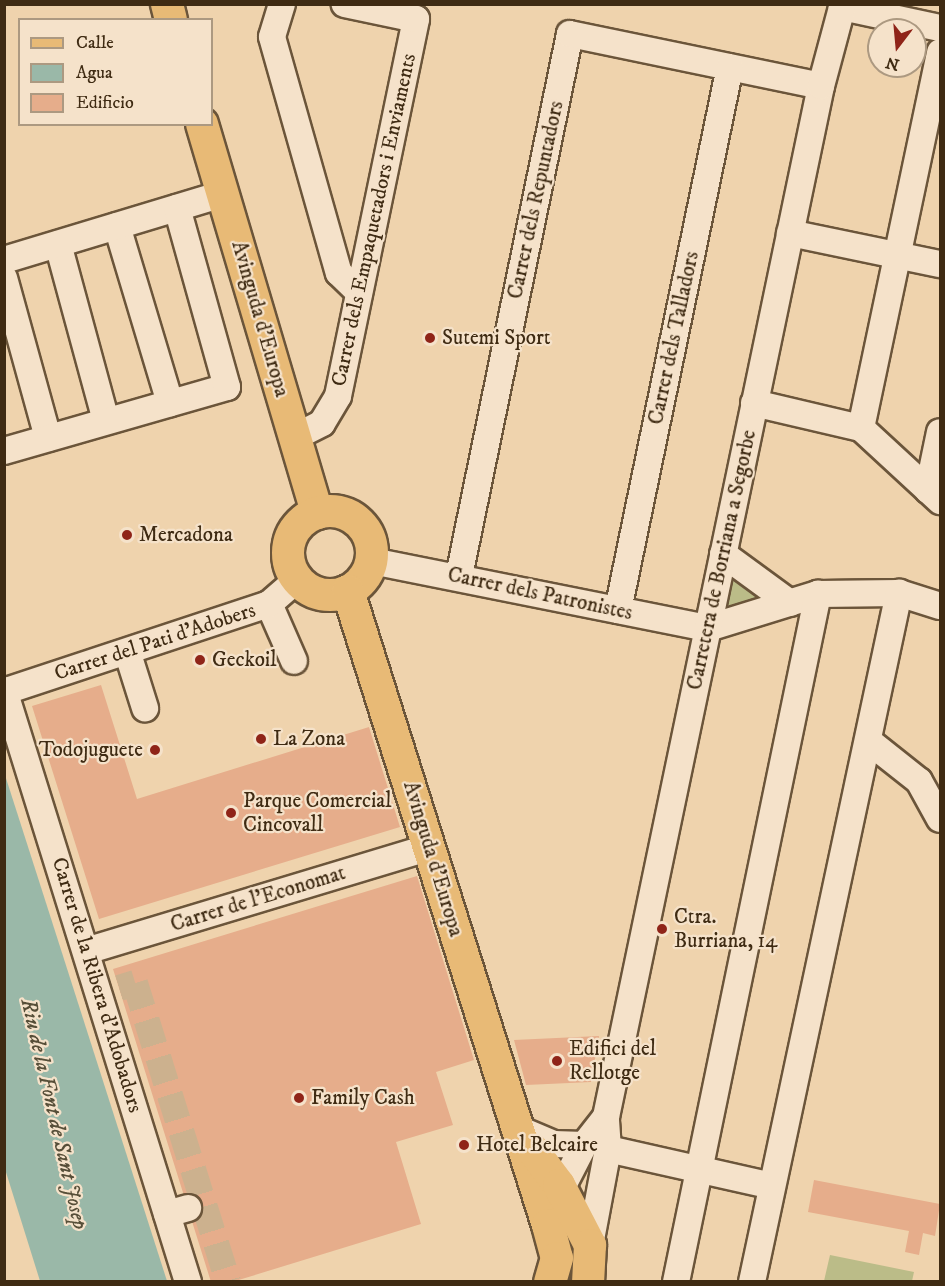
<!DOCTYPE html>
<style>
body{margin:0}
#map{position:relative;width:945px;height:1286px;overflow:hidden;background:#efd3ad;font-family:"IM FELL DW Pica",serif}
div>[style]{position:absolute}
.green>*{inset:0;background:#bbbc88}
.water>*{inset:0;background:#9ab8a8}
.building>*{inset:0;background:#e6ad8b}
.minor-tunnel>*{height:26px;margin-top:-13px;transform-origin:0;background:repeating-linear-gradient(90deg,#ccb18e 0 26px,transparent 0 39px)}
.roads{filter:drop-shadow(2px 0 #6b553a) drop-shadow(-2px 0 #6b553a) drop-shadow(0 2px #6b553a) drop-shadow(0 -2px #6b553a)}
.minor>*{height:26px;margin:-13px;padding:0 13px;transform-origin:13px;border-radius:13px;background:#f5e2ca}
.major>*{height:32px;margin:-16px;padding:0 16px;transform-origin:16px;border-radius:16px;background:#e8ba76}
.major>.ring{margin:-16px;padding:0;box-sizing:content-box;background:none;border:32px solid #e8ba76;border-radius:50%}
.dots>*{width:16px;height:16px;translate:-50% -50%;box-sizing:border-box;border:3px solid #f5e2ca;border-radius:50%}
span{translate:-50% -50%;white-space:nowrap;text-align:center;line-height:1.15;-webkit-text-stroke:4.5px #f5e2ca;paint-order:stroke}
.street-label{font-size:21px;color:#3f2b13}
.poi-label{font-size:21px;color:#3f2b13}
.left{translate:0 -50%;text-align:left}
.right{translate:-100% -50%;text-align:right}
.water-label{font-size:22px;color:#564e38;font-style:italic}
.frame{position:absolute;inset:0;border:6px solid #3f2b13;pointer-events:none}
.legend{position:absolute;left:18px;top:18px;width:195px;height:108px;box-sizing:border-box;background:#f5e2ca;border:2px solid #ac9981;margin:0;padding:8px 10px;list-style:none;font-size:18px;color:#3f2b13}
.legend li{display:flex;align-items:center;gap:12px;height:30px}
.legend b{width:30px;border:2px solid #ac9981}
.north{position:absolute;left:867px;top:18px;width:60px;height:60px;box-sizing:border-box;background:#f5e2ca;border:2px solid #ac9981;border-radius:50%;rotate:196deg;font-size:16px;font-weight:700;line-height:24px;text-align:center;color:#3f2b13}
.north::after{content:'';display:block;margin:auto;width:21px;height:27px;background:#8f2418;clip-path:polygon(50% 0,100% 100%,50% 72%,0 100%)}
</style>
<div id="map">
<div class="green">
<div style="clip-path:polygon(723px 554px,790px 603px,708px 628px)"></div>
<div style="clip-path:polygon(830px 1255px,914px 1272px,912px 1281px,824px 1281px)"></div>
</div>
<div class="water">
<div style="clip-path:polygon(4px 772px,47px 906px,167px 1281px,40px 1281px,5px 1169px)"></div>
</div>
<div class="building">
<div style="clip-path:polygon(101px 685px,137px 799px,369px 727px,400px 827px,99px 919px,32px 706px)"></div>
<div style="clip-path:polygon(417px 876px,474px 1060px,436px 1072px,453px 1125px,396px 1142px,421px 1224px,232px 1282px,211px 1282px,113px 969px)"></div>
<div style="clip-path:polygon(599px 1036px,591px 1082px,526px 1085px,514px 1040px)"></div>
<div style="clip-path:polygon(814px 1180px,940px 1204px,935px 1236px,923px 1233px,919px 1255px,905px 1252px,909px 1231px,808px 1212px)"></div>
</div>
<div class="minor-tunnel">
<div style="left:119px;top:988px;width:17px;rotate:-17deg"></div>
<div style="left:135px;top:983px;width:313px;rotate:72.7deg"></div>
</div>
<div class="roads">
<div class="minor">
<div style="left:282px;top:4px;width:34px;rotate:107deg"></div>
<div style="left:272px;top:37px;width:245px;rotate:74.2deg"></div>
<div style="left:339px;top:273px;width:28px;rotate:44deg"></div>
<div style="left:842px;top:7px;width:100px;rotate:12.1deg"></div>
<div style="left:117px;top:226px;width:185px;rotate:73.3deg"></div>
<div style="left:790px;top:233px;width:153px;rotate:11.7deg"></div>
<div style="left:58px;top:244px;width:183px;rotate:74.8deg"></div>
<div style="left:4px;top:260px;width:229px;rotate:-16.8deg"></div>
<div style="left:4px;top:278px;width:166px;rotate:74.6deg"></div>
<div style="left:754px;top:403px;width:110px;rotate:13.2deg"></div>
<div style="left:861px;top:428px;width:108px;rotate:42.7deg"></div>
<div style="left:861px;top:428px;width:384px;rotate:-78.1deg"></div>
<div style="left:295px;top:437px;width:30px;rotate:-27deg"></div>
<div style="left:322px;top:423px;width:31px;rotate:-59deg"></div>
<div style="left:338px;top:396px;width:385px;rotate:-78.3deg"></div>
<div style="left:416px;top:19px;width:73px;rotate:-168.1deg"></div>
<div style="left:4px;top:451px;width:232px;rotate:-16deg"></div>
<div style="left:227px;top:387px;width:186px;rotate:-105.6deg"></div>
<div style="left:928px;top:490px;width:59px;rotate:-78.3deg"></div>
<div style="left:723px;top:554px;width:83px;rotate:36.2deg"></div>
<div style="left:372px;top:561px;width:343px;rotate:11.3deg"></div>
<div style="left:459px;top:576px;width:553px;rotate:-78.43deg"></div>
<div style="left:570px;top:34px;width:256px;rotate:11.7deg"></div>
<div style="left:269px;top:604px;width:62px;rotate:66.3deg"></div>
<div style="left:618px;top:610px;width:554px;rotate:-78.35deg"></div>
<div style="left:708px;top:628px;width:115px;rotate:-17.2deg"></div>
<div style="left:818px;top:594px;width:81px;rotate:-0.7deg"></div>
<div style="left:899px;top:593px;width:43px;rotate:17.6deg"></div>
<div style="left:128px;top:654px;width:57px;rotate:72.5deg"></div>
<div style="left:4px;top:690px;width:620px;rotate:72.73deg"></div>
<div style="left:6px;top:691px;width:277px;rotate:-18.3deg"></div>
<div style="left:269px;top:604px;width:37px;rotate:-41deg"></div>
<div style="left:871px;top:743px;width:61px;rotate:38.4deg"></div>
<div style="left:919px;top:781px;width:43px;rotate:61.1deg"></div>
<div style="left:86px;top:951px;width:359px;rotate:-16.8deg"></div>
<div style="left:516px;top:1128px;width:41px;rotate:22.8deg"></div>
<div style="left:554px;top:1144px;width:30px;rotate:2deg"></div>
<div style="left:584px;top:1145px;width:36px;rotate:-52deg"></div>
<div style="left:608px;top:1149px;width:168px;rotate:12.7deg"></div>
<div style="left:554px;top:1203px;width:65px;rotate:-62.7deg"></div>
<div style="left:167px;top:1214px;width:22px;rotate:-16deg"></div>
<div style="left:590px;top:1245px;width:98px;rotate:-79.4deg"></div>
<div style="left:608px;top:1149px;width:32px;rotate:-94deg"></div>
<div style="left:606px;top:1117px;width:1053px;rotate:-78.22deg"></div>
<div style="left:821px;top:86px;width:85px;rotate:-75deg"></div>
<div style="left:676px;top:1282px;width:703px;rotate:-78.34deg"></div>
<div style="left:752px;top:1282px;width:705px;rotate:-77.96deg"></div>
</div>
<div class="major">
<div style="left:167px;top:4px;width:16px;rotate:76deg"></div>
<div style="left:202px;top:124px;width:406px;rotate:73.5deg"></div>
<div class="ring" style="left:288px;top:511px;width:52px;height:52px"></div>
<div style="left:348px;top:591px;width:665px;rotate:72.49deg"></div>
<div style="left:548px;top:1225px;width:34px;rotate:75deg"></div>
<div style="left:557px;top:1258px;width:25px;rotate:106deg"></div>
<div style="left:532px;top:1149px;width:45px;rotate:53.1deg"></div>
<div style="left:559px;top:1185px;width:68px;rotate:62.7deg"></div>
<div style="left:590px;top:1245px;width:37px;rotate:93deg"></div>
</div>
</div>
<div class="dots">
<div style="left:430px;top:338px;background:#8f2418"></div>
<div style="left:127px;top:535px;background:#8f2418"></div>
<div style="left:200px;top:660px;background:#8f2418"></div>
<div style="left:261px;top:739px;background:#8f2418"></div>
<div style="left:155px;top:750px;background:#8f2418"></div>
<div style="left:231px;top:813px;background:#8f2418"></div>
<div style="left:662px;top:929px;background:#8f2418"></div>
<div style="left:557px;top:1061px;background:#8f2418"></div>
<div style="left:299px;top:1098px;background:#8f2418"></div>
<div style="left:464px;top:1145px;background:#8f2418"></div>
</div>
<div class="street-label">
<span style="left:536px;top:200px;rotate:-78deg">Carrer dels Repuntadors</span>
<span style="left:374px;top:220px;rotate:-78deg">Carrer dels Empaquetadors i Enviaments</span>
<span style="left:260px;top:319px;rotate:74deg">Avinguda d'Europa</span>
<span style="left:674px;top:338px;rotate:-78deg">Carrer dels Talladors</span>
<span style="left:722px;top:560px;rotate:-78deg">Carretera de Borriana a Segorbe</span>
<span style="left:540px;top:594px;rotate:12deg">Carrer dels Patronistes</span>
<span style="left:155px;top:642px;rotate:-18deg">Carrer del Pati d'Adobers</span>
<span style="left:433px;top:859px;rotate:73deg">Avinguda d'Europa</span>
<span style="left:258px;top:899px;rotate:-17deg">Carrer de l'Economat</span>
<span style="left:97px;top:985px;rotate:73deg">Carrer de la Ribera d'Adobadors</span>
</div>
<div class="poi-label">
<span class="left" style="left:442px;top:338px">Sutemi Sport</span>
<span class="left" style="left:139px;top:535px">Mercadona</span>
<span class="left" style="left:212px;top:660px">Geckoil</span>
<span class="left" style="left:273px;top:739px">La Zona</span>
<span class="right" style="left:143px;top:750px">Todojuguete</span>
<span class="left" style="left:243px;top:813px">Parque Comercial<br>Cincovall</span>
<span class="left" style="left:674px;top:929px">Ctra.<br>Burriana, 14</span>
<span class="left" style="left:569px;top:1061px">Edifici del<br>Rellotge</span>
<span class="left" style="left:311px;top:1098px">Family Cash</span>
<span class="left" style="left:476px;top:1145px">Hotel Belcaire</span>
</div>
<div class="water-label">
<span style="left:54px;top:1114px;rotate:77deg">Riu de la Font de Sant Josep</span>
</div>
<div class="frame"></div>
<ul class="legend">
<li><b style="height:8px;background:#e8ba76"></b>Calle</li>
<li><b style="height:16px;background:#9ab8a8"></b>Agua</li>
<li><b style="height:16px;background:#e6ad8b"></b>Edificio</li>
</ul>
<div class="north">N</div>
</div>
